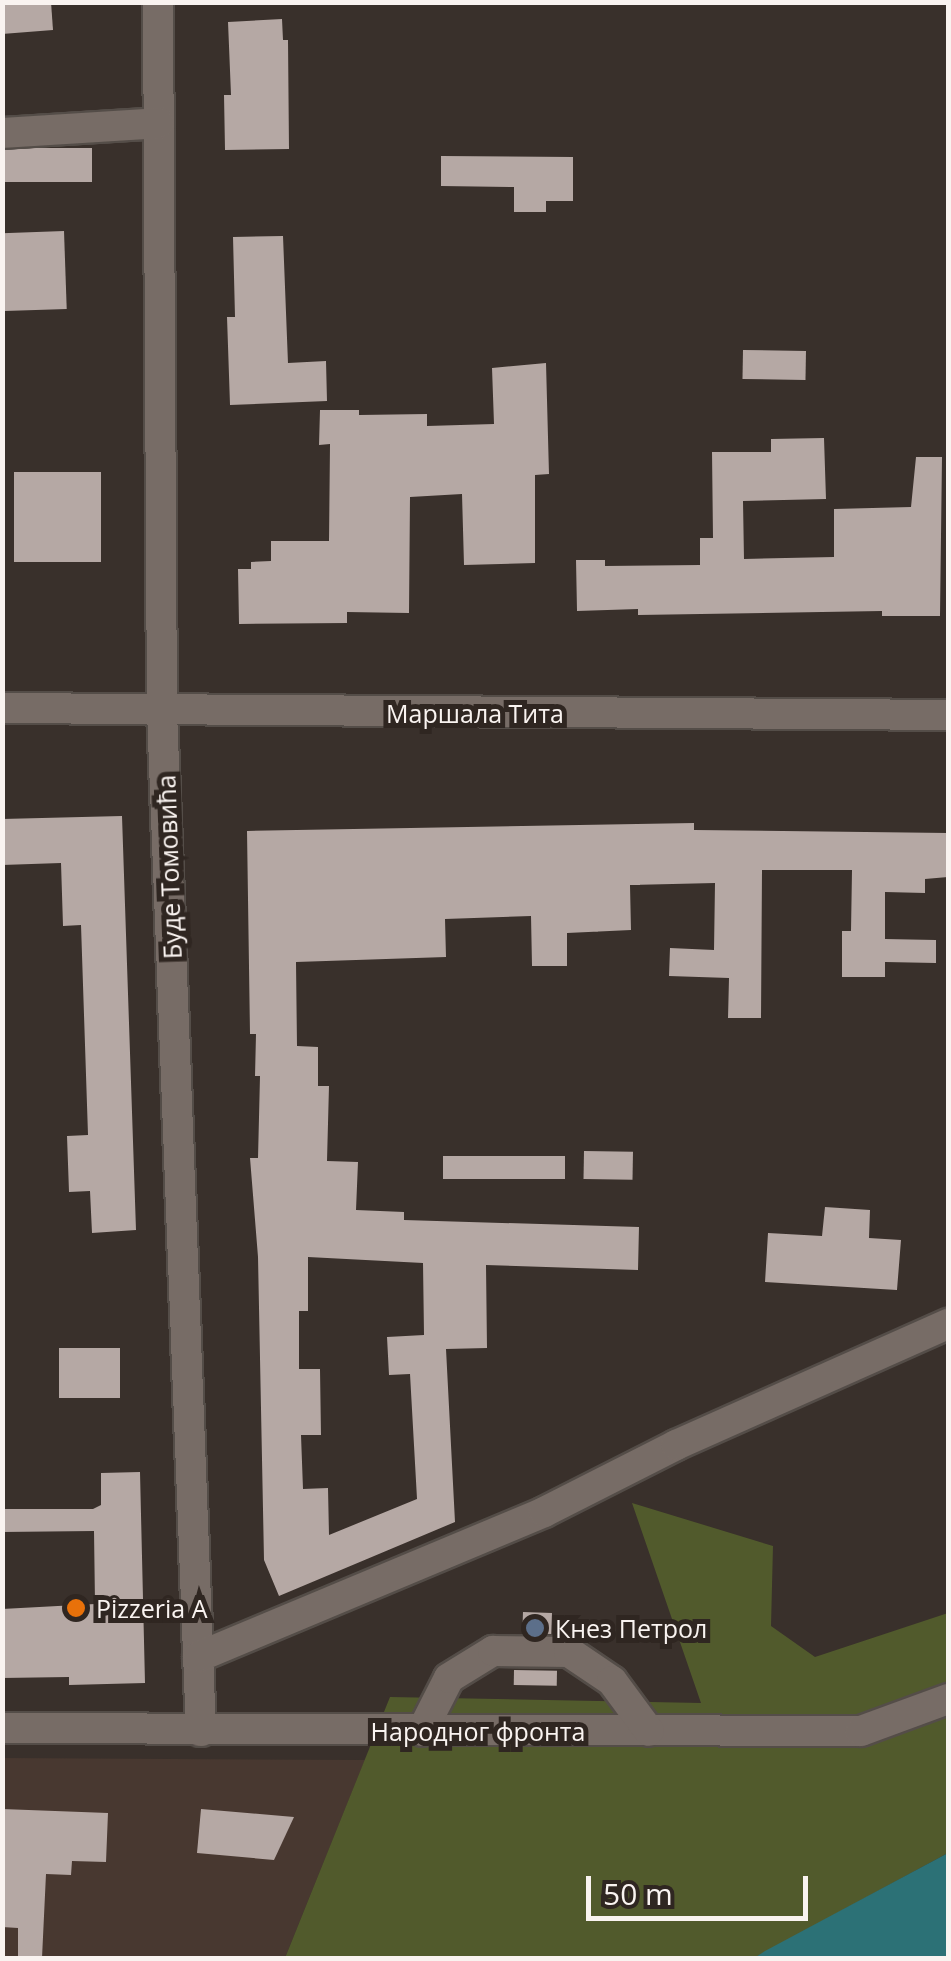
<!DOCTYPE html>
<meta charset="utf-8">
<style>
body{margin:0}
#map{position:relative;width:951px;height:1961px;overflow:hidden;background:#39302b;font-family:"Open Sans",sans-serif}
div>[style]{position:absolute}
.built>*{inset:0;background:#483830}
.green>*{inset:0;background:#515a2c}
.water>*{inset:0;background:#2c7176}
.building>*{inset:0;background:#b5a8a4;transform-origin:0 0}
.roads{filter:drop-shadow(2px 0 #544d48) drop-shadow(-2px 0 #544d48) drop-shadow(0 2px #544d48) drop-shadow(0 -2px #544d48)}
.minor>*{height:30px;margin:-15px;padding:0 15px;transform-origin:15px;border-radius:15px;background:#776c66}
.dots>*{width:28px;height:28px;translate:-50% -50%;box-sizing:border-box;border:5px solid #2f2621;border-radius:50%}
span{translate:-50% -50%;white-space:nowrap;text-align:center;line-height:1.15;-webkit-text-stroke:10px #2f2621;paint-order:stroke}
.street-label{font-size:25px;color:#f9f3f0}
.poi-label{font-size:25px;color:#f9f3f0}
.left{translate:0 -50%;text-align:left}
.frame{position:absolute;inset:0;border:5px solid #f9f3f0;pointer-events:none}
.scale{position:absolute;left:586px;top:1876px;width:222px;height:45px;box-sizing:border-box;border:5px solid #f9f3f0;border-top:0;padding-left:12px;font-size:30px;line-height:35px;white-space:nowrap;color:#f9f3f0;-webkit-text-stroke:8px #2f2621;paint-order:stroke}
</style>
<div id="map">
<div class="built">
<div style="clip-path:polygon(3px 1758px,365px 1760px,285px 1958px,3px 1958px)"></div>
</div>
<div class="green">
<div style="clip-path:polygon(632px 1503px,773px 1546px,771px 1626px,815px 1657px,948px 1613px,948px 1853px,754px 1958px,285px 1958px,390px 1697px,701px 1703px)"></div>
</div>
<div class="water">
<div style="clip-path:polygon(948px 1853px,948px 1958px,754px 1958px,765px 1951px)"></div>
</div>
<div class="building">
<div style="clip-path:polygon(2px 2px,51px 2px,53px 30px,2px 34px)"></div>
<div style="clip-path:polygon(282px 19px,283px 40px,288px 40px,289px 149px,225px 150px,224px 95px,231px 95px,228px 22px)"></div>
<div style="left:92px;top:148px;width:34px;height:90px;rotate:90deg"></div>
<div style="clip-path:polygon(441px 156px,573px 157px,573px 201px,546px 201px,546px 212px,514px 212px,514px 187px,441px 186px)"></div>
<div style="left:64px;top:231px;width:78px;height:62px;rotate:88deg"></div>
<div style="clip-path:polygon(283px 236px,288px 363px,326px 361px,327px 401px,230px 405px,227px 317px,235px 317px,233px 237px)"></div>
<div style="left:743px;top:350px;width:63px;height:29px;rotate:1deg"></div>
<div style="clip-path:polygon(546px 363px,549px 474px,535px 475px,535px 563px,464px 565px,462px 494px,410px 497px,409px 613px,347px 612px,347px 623px,239px 624px,238px 569px,251px 569px,251px 562px,271px 561px,271px 541px,329px 541px,330px 444px,319px 445px,320px 410px,359px 410px,359px 415px,427px 414px,427px 426px,494px 424px,492px 368px)"></div>
<div style="clip-path:polygon(824px 438px,826px 499px,743px 501px,744px 559px,834px 557px,834px 509px,911px 507px,916px 457px,942px 457px,940px 616px,882px 616px,882px 611px,638px 615px,638px 609px,577px 611px,576px 560px,605px 560px,605px 566px,700px 565px,700px 538px,713px 538px,712px 452px,771px 452px,771px 439px)"></div>
<div style="left:101px;top:472px;width:90px;height:87px;rotate:90deg"></div>
<div style="clip-path:polygon(122px 816px,136px 1230px,92px 1233px,90px 1191px,69px 1192px,67px 1136px,88px 1135px,81px 925px,63px 926px,61px 863px,2px 865px,2px 819px)"></div>
<div style="clip-path:polygon(evenodd,694px 823px,694px 830px,948px 833px,948px 877px,925px 879px,925px 893px,885px 892px,885px 939px,936px 940px,936px 963px,885px 962px,885px 977px,842px 977px,842px 931px,851px 931px,852px 870px,762px 870px,761px 1018px,728px 1018px,729px 978px,669px 976px,670px 948px,714px 950px,715px 883px,630px 885px,631px 930px,567px 933px,567px 966px,532px 966px,531px 916px,445px 919px,446px 957px,296px 962px,297px 1046px,318px 1047px,318px 1086px,329px 1086px,327px 1161px,358px 1162px,356px 1210px,404px 1212px,404px 1220px,639px 1227px,638px 1270px,486px 1265px,487px 1348px,446px 1349px,455px 1522px,279px 1596px,264px 1560px,258px 1257px,250px 1158px,258px 1158px,260px 1076px,255px 1076px,256px 1034px,250px 1034px,247px 831px,694px 823px,308px 1257px,423px 1263px,424px 1335px,387px 1337px,389px 1375px,410px 1374px,417px 1499px,329px 1535px,328px 1488px,303px 1489px,301px 1435px,321px 1435px,320px 1369px,299px 1369px,299px 1311px,308px 1311px,308px 1257px)"></div>
<div style="left:584px;top:1151px;width:49px;height:28px;rotate:1deg"></div>
<div style="left:443px;top:1156px;width:122px;height:23px"></div>
<div style="clip-path:polygon(825px 1207px,870px 1210px,869px 1238px,901px 1240px,897px 1290px,765px 1282px,768px 1233px,822px 1236px)"></div>
<div style="left:59px;top:1348px;width:61px;height:50px"></div>
<div style="clip-path:polygon(140px 1472px,145px 1683px,69px 1685px,69px 1677px,2px 1678px,2px 1609px,95px 1604px,94px 1531px,2px 1532px,2px 1509px,93px 1509px,101px 1505px,101px 1473px)"></div>
<div style="left:523px;top:1612px;width:29px;height:21px;rotate:2deg"></div>
<div style="left:514px;top:1670px;width:43px;height:15px;rotate:1deg"></div>
<div style="clip-path:polygon(2px 1809px,108px 1813px,106px 1862px,72px 1861px,71px 1875px,46px 1874px,42px 1958px,18px 1958px,18px 1928px,2px 1927px)"></div>
<div style="clip-path:polygon(201px 1809px,294px 1817px,274px 1860px,197px 1853px)"></div>
</div>
<div class="roads">
<div class="minor">
<div style="left:158px;top:2px;width:710px;rotate:89.68deg"></div>
<div style="left:162px;top:712px;width:1020px;rotate:87.81deg"></div>
<div style="left:2px;top:133px;width:157px;rotate:-3.6deg"></div>
<div style="left:2px;top:708px;width:946px;rotate:0.42deg"></div>
<div style="left:198px;top:1657px;width:375px;rotate:-22.7deg"></div>
<div style="left:544px;top:1512px;width:148px;rotate:-26.9deg"></div>
<div style="left:676px;top:1445px;width:298px;rotate:-24deg"></div>
<div style="left:2px;top:1728px;width:859px;rotate:0.2deg"></div>
<div style="left:861px;top:1731px;width:93px;rotate:-20.2deg"></div>
<div style="left:422px;top:1731px;width:59px;rotate:-63deg"></div>
<div style="left:449px;top:1678px;width:52px;rotate:-31.5deg"></div>
<div style="left:493px;top:1651px;width:76px;rotate:0.8deg"></div>
<div style="left:569px;top:1652px;width:52px;rotate:34deg"></div>
<div style="left:612px;top:1681px;width:62px;rotate:53.5deg"></div>
</div>
</div>
<div class="dots">
<div style="left:76px;top:1608px;background:#e8710a"></div>
<div style="left:535px;top:1628px;background:#5c6f8a"></div>
</div>
<div class="street-label">
<span style="left:475px;top:713px">Маршала Тита</span>
<span style="left:169px;top:867px;rotate:-92deg">Буде Томовића</span>
<span style="left:478px;top:1731px">Народног фронта</span>
</div>
<div class="poi-label">
<span class="left" style="left:96px;top:1608px">Pizzeria A</span>
<span class="left" style="left:555px;top:1628px">Кнез Петрол</span>
</div>
<div class="frame"></div>
<div class="scale">50 m</div>
</div>
